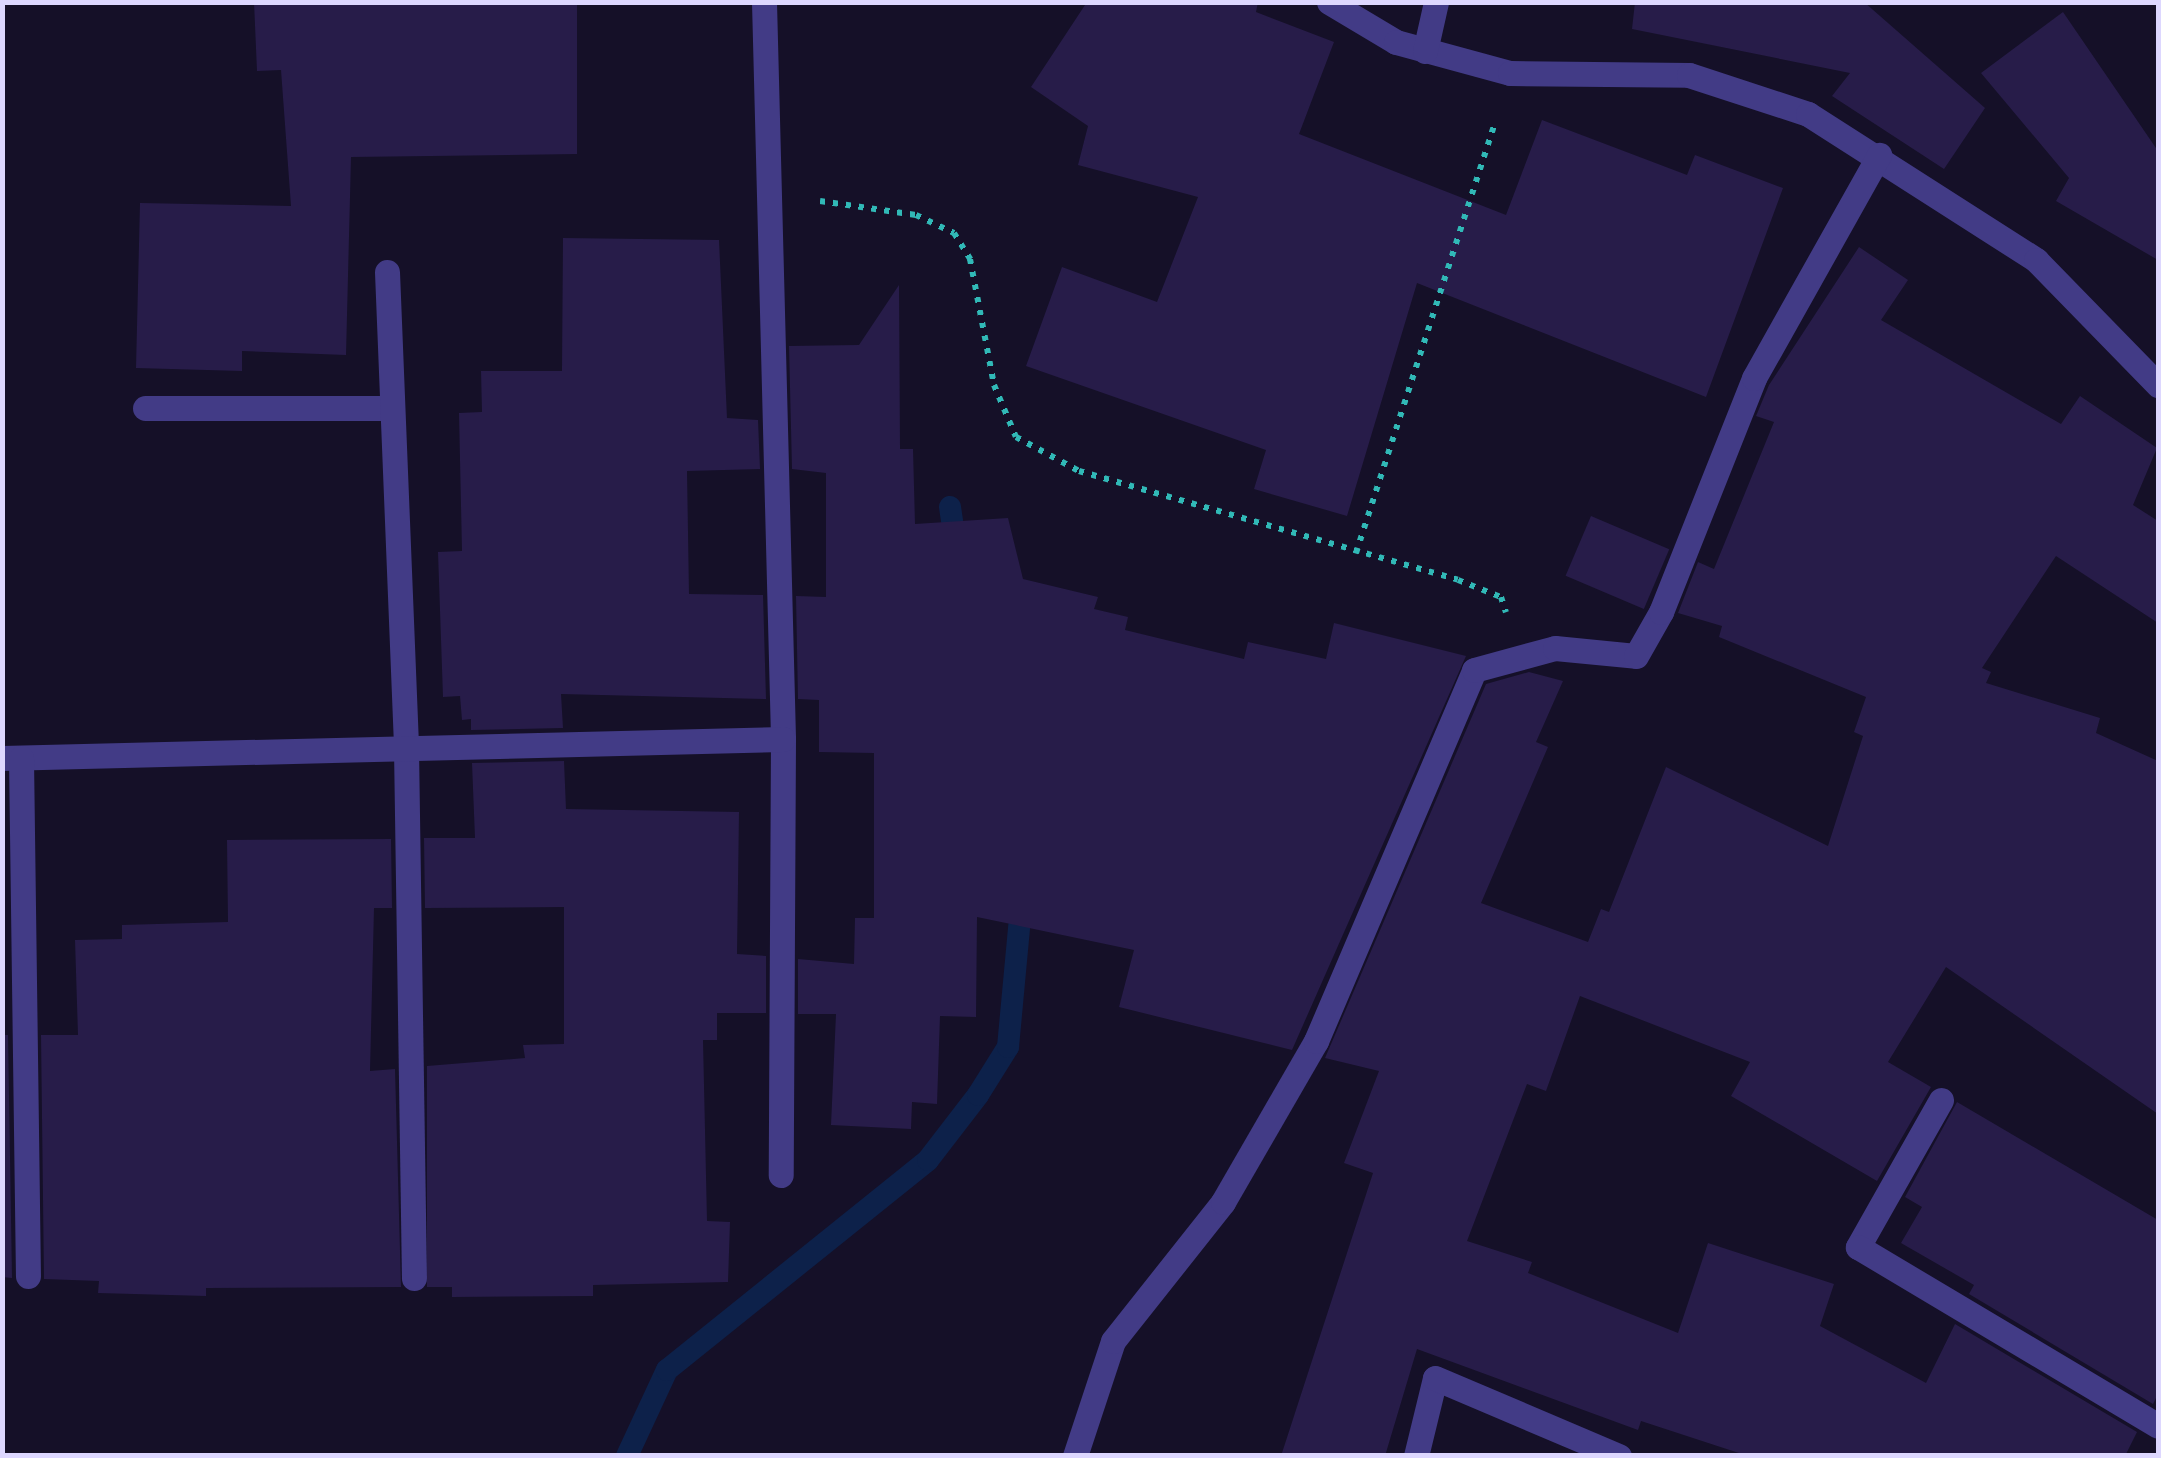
<!DOCTYPE html>
<style>
body{margin:0}
#map{position:relative;width:2161px;height:1458px;overflow:hidden;background:#151028;font-family:"Fira Sans Condensed",sans-serif}
div>[style]{position:absolute}
.stream>*{height:22px;margin:-11px;padding:0 11px;transform-origin:11px;border-radius:11px;background:#0d214a}
.building>*{inset:0;background:#271c49;transform-origin:0 0}
.path>*{height:6px;margin-top:-3px;transform-origin:0;background:repeating-linear-gradient(90deg,#31b9b7 0 5px,transparent 0 13px)}
.service>*{height:25px;margin:-12.5px;padding:0 12.5px;transform-origin:12.5px;border-radius:12.5px;background:#423b86}
.minor>*{height:25px;margin:-12.5px;padding:0 12.5px;transform-origin:12.5px;border-radius:12.5px;background:#423b86}
span{translate:-50% -50%;white-space:nowrap;text-align:center;line-height:1.15;-webkit-text-stroke:10px #151028;paint-order:stroke}
.frame{position:absolute;inset:0;border:5px solid #ddd7ff;pointer-events:none}
</style>
<div id="map">
<div class="stream">
<div style="left:950px;top:507px;width:41px;rotate:81.7deg"></div>
<div style="left:627px;top:1456px;width:95px;rotate:-65.1deg"></div>
<div style="left:667px;top:1370px;width:335px;rotate:-38.8deg"></div>
<div style="left:928px;top:1160px;width:82px;rotate:-52.4deg"></div>
<div style="left:978px;top:1095px;width:57px;rotate:-58deg"></div>
<div style="left:1008px;top:1047px;width:152px;rotate:-84.7deg"></div>
</div>
<div class="building">
<div style="clip-path:polygon(254px 2px,577px 2px,577px 154px,351px 157px,346px 355px,242px 351px,242px 371px,136px 368px,140px 203px,291px 206px,281px 70px,257px 71px)"></div>
<div style="clip-path:polygon(1087px 2px,1258px 2px,1256px 12px,1334px 42px,1299px 134px,1506px 215px,1542px 120px,1687px 175px,1695px 155px,1783px 188px,1706px 397px,1417px 283px,1347px 516px,1254px 489px,1266px 450px,1026px 366px,1062px 267px,1157px 302px,1198px 197px,1078px 165px,1088px 126px,1031px 87px)"></div>
<div style="clip-path:polygon(1635px 2px,1864px 2px,1985px 108px,1944px 169px,1832px 96px,1850px 73px,1632px 29px)"></div>
<div style="clip-path:polygon(2063px 12px,2158px 151px,2158px 260px,2056px 201px,2069px 178px,1981px 73px)"></div>
<div style="clip-path:polygon(563px 238px,719px 240px,727px 418px,758px 420px,760px 469px,687px 471px,689px 594px,763px 595px,766px 699px,561px 694px,563px 728px,471px 730px,471px 719px,462px 720px,460px 696px,443px 697px,438px 552px,462px 551px,459px 413px,482px 412px,481px 371px,562px 371px)"></div>
<div style="clip-path:polygon(1859px 247px,1908px 280px,1881px 320px,2061px 424px,2080px 396px,2157px 448px,2133px 505px,2158px 521px,2158px 623px,2056px 556px,1982px 668px,1991px 672px,1986px 683px,2100px 718px,2096px 733px,2158px 761px,2158px 1114px,1946px 967px,1888px 1062px,1931px 1087px,1877px 1181px,1731px 1096px,1750px 1062px,1580px 996px,1546px 1091px,1527px 1084px,1467px 1241px,1532px 1262px,1528px 1273px,1678px 1333px,1708px 1243px,1834px 1284px,1820px 1326px,1926px 1383px,1955px 1324px,2137px 1432px,2125px 1456px,1748px 1456px,1641px 1421px,1638px 1430px,1417px 1349px,1385px 1456px,1281px 1456px,1373px 1173px,1344px 1163px,1379px 1071px,1325px 1058px,1486px 684px,1529px 672px,1563px 681px,1536px 742px,1548px 747px,1481px 903px,1588px 942px,1601px 909px,1609px 912px,1666px 767px,1828px 846px,1863px 736px,1854px 732px,1866px 697px,1719px 637px,1722px 626px,1678px 613px,1698px 562px,1714px 569px,1774px 422px,1756px 416px,1769px 385px)"></div>
<div style="clip-path:polygon(899px 285px,900px 449px,913px 449px,915px 524px,1008px 518px,1023px 579px,1098px 597px,1094px 609px,1128px 617px,1125px 630px,1244px 659px,1248px 642px,1326px 659px,1334px 623px,1466px 656px,1292px 1050px,1119px 1007px,1134px 950px,977px 917px,976px 1017px,940px 1016px,937px 1104px,912px 1102px,911px 1129px,831px 1125px,836px 1014px,798px 1014px,798px 959px,854px 964px,855px 918px,874px 918px,874px 753px,819px 752px,819px 700px,798px 699px,796px 596px,826px 597px,826px 473px,792px 469px,789px 346px,859px 345px)"></div>
<div style="left:1591px;top:516px;width:85px;height:65px;rotate:23deg"></div>
<div style="clip-path:polygon(564px 761px,566px 809px,739px 812px,737px 954px,766px 956px,766px 1013px,717px 1013px,717px 1040px,703px 1040px,707px 1221px,730px 1222px,728px 1282px,593px 1285px,593px 1296px,452px 1297px,452px 1287px,427px 1287px,427px 1066px,525px 1058px,523px 1045px,564px 1044px,564px 907px,425px 908px,424px 838px,475px 838px,472px 763px)"></div>
<div style="clip-path:polygon(391px 839px,392px 908px,374px 908px,370px 1071px,395px 1069px,401px 1287px,206px 1288px,206px 1296px,98px 1293px,99px 1281px,44px 1279px,41px 1035px,78px 1035px,75px 940px,122px 939px,122px 925px,228px 922px,227px 840px)"></div>
<div style="clip-path:polygon(2px 1035px,8px 1035px,12px 1278px,2px 1277px)"></div>
<div style="clip-path:polygon(1957px 1102px,2158px 1220px,2158px 1394px,2153px 1404px,1969px 1294px,1974px 1285px,1901px 1243px,1922px 1207px,1905px 1197px)"></div>
</div>
<div class="path">
<div style="left:820px;top:201px;width:97px;rotate:8.3deg"></div>
<div style="left:916px;top:215px;width:42px;rotate:25.3deg"></div>
<div style="left:954px;top:233px;width:31px;rotate:58deg"></div>
<div style="left:970px;top:259px;width:128px;rotate:79.2deg"></div>
<div style="left:994px;top:385px;width:56px;rotate:67.1deg"></div>
<div style="left:1016px;top:437px;width:72px;rotate:28.4deg"></div>
<div style="left:1079px;top:471px;width:394px;rotate:16deg"></div>
<div style="left:1458px;top:580px;width:46px;rotate:21.6deg"></div>
<div style="left:1501px;top:597px;width:16px;rotate:72deg"></div>
<div style="left:1356px;top:553px;width:453px;rotate:-72.1deg"></div>
</div>
<div class="service">
<div style="left:145px;top:408px;width:247px"></div>
</div>
<div class="minor">
<div style="left:764px;top:2px;width:737px;rotate:88.52deg"></div>
<div style="left:783px;top:739px;width:436px;rotate:90.3deg"></div>
<div style="left:1329px;top:2px;width:78px;rotate:30.8deg"></div>
<div style="left:1396px;top:42px;width:118px;rotate:15.2deg"></div>
<div style="left:1510px;top:73px;width:179px;rotate:0.6deg"></div>
<div style="left:1689px;top:75px;width:125px;rotate:18.1deg"></div>
<div style="left:1808px;top:114px;width:271px;rotate:32.6deg"></div>
<div style="left:2036px;top:260px;width:175px;rotate:45.7deg"></div>
<div style="left:1425px;top:51px;width:50px;rotate:-77.3deg"></div>
<div style="left:387px;top:272px;width:476px;rotate:87.7deg"></div>
<div style="left:406px;top:748px;width:530px;rotate:89.14deg"></div>
<div style="left:2px;top:758px;width:781px;rotate:-1.39deg"></div>
<div style="left:21px;top:758px;width:518px;rotate:89.23deg"></div>
<div style="left:1941px;top:1100px;width:169px;rotate:119.5deg"></div>
<div style="left:1858px;top:1247px;width:349px;rotate:30.8deg"></div>
<div style="left:1075px;top:1456px;width:121px;rotate:-71.7deg"></div>
<div style="left:1113px;top:1341px;width:177px;rotate:-51.6deg"></div>
<div style="left:1223px;top:1202px;width:186px;rotate:-60deg"></div>
<div style="left:1316px;top:1041px;width:403px;rotate:-66.9deg"></div>
<div style="left:1474px;top:670px;width:84px;rotate:-15.2deg"></div>
<div style="left:1555px;top:648px;width:81px;rotate:5.6deg"></div>
<div style="left:1636px;top:656px;width:51px;rotate:-60.4deg"></div>
<div style="left:1661px;top:612px;width:252px;rotate:-68.3deg"></div>
<div style="left:1754px;top:378px;width:256px;rotate:-60.7deg"></div>
<div style="left:1416px;top:1456px;width:80px;rotate:-76.3deg"></div>
<div style="left:1435px;top:1378px;width:200px;rotate:23deg"></div>
</div>
<div class="frame"></div>
</div>
